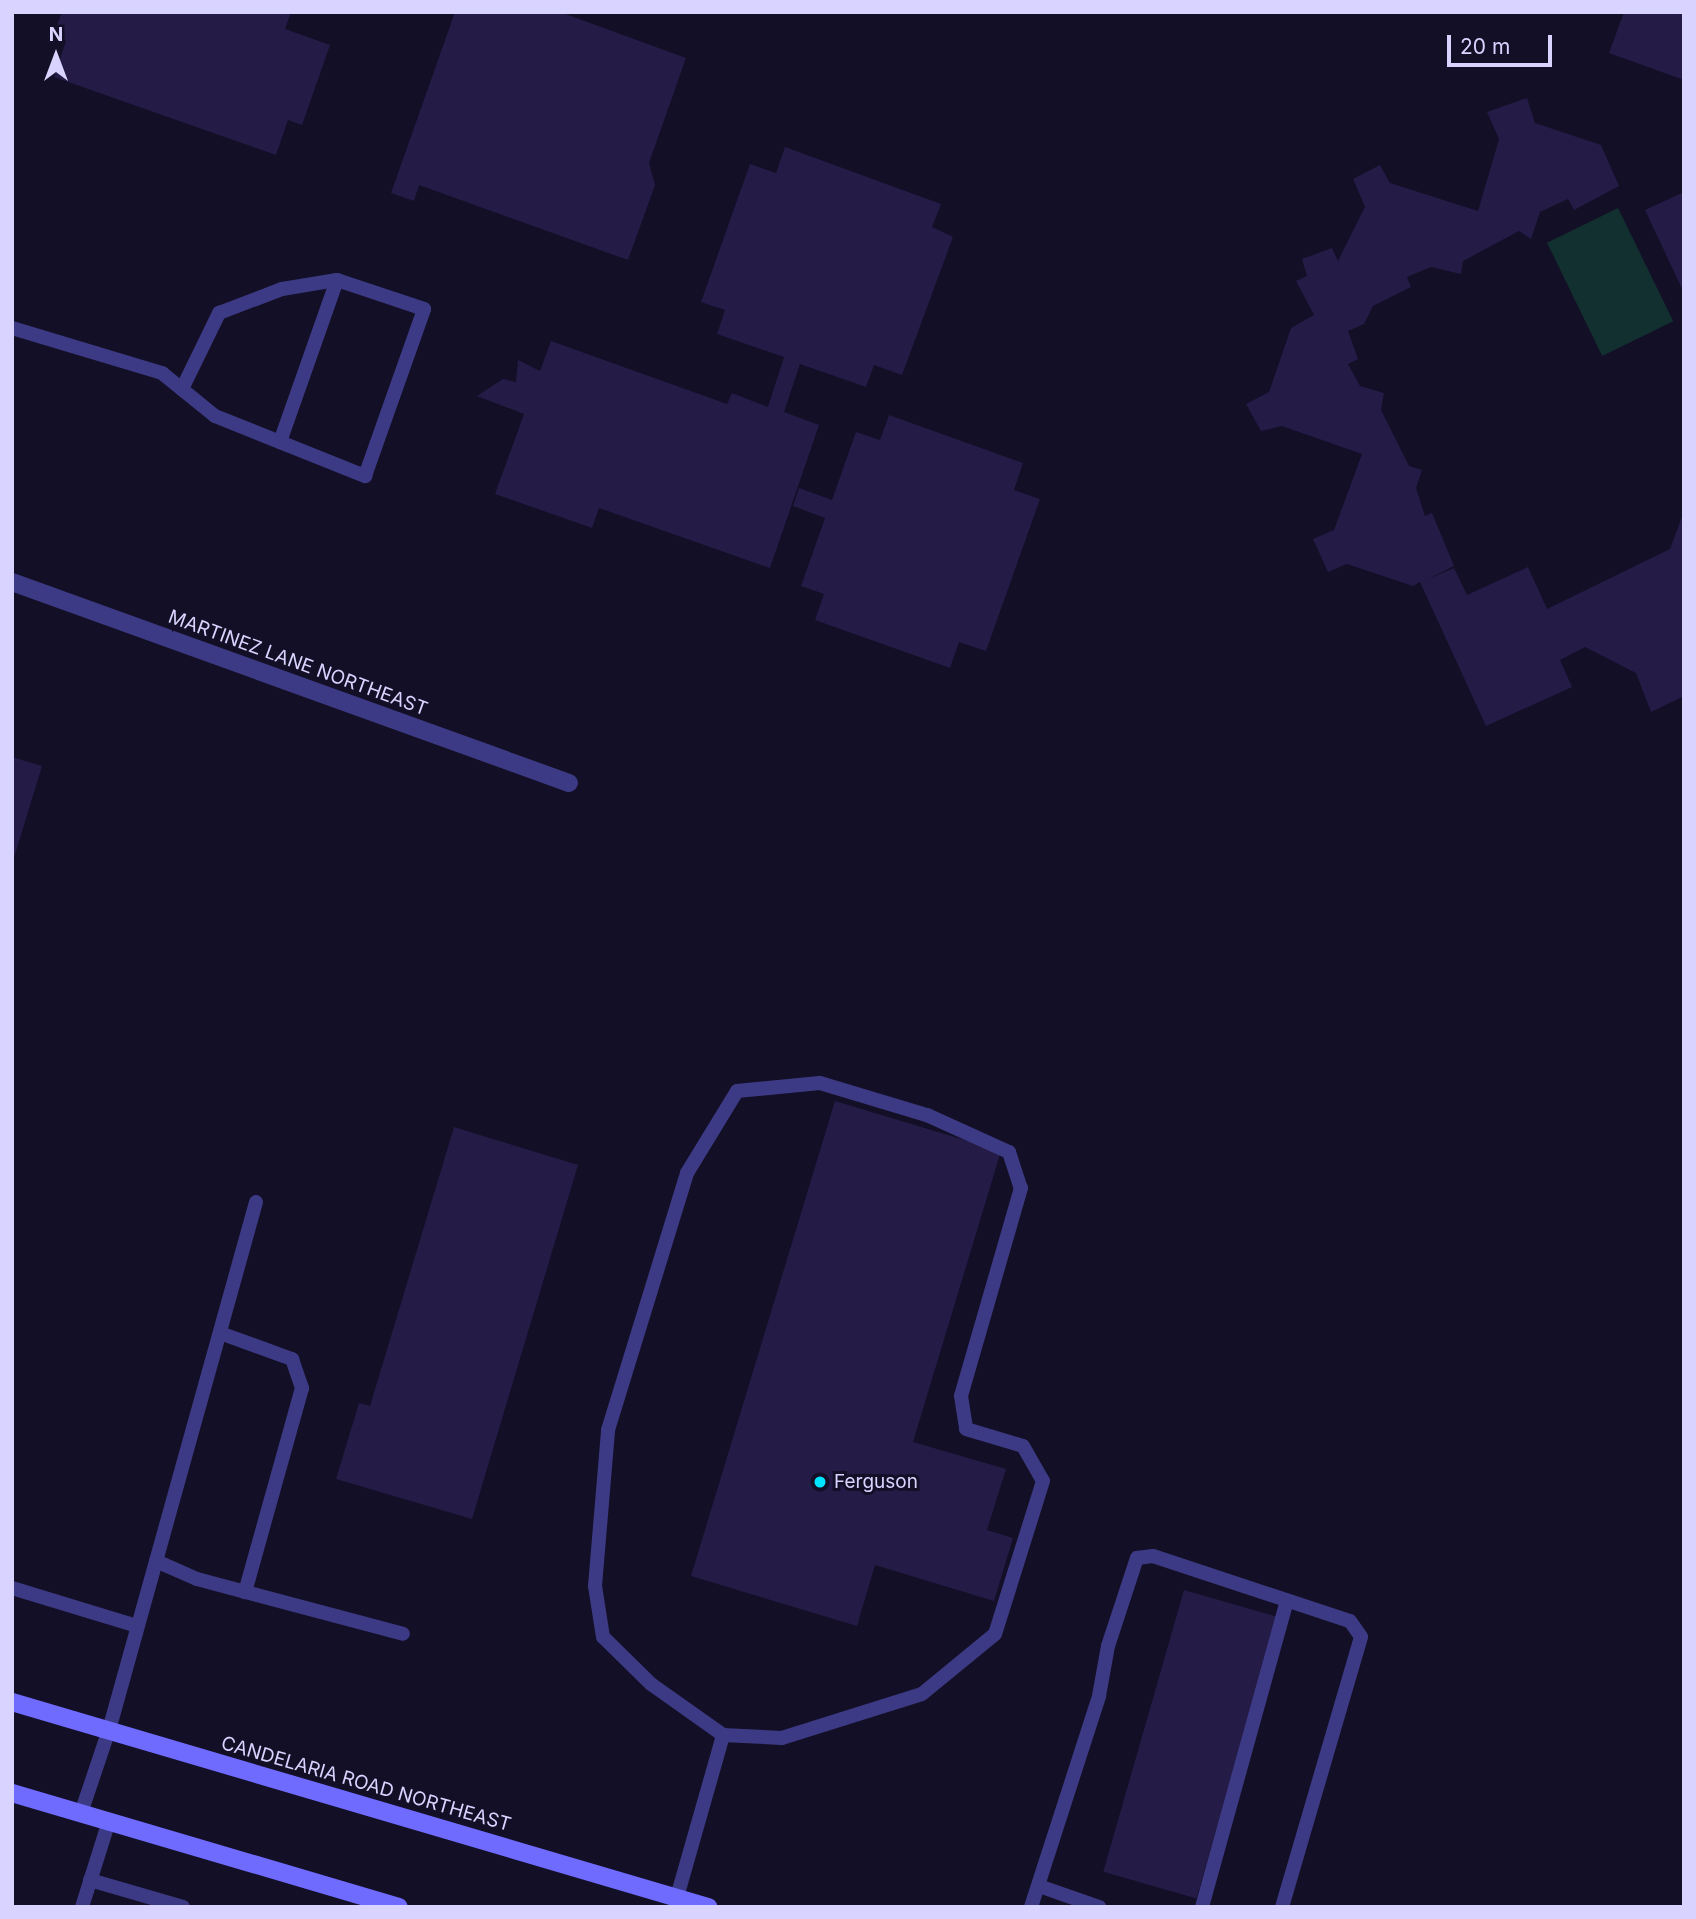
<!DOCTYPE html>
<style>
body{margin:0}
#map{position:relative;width:1696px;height:1919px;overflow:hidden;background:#130f26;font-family:Inter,sans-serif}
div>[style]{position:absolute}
.green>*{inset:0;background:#12302f;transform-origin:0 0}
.building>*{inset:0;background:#241b47;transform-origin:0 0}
.service>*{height:14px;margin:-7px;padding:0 7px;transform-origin:7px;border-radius:7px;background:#3d3a85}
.minor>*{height:18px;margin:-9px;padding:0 9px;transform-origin:9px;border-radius:9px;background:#3d3a85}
.secondary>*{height:18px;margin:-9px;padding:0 9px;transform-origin:9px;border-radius:9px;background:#6f6bff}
.dots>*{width:19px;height:19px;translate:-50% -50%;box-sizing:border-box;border:4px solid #130f26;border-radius:50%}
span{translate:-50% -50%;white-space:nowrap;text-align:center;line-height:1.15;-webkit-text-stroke:6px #130f26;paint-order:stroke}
.street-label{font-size:19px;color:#d9d4ff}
.poi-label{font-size:19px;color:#d9d4ff}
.left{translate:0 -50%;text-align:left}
.frame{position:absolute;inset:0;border:14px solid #d9d4ff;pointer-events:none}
.north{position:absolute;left:21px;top:21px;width:70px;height:70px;-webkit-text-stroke:5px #130f26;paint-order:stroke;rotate:0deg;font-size:19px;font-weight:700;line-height:28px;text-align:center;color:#d9d4ff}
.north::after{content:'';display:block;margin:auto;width:24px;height:32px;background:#d9d4ff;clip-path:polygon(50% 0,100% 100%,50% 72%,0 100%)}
.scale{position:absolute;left:1447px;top:35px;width:105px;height:32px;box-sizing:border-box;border:4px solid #d9d4ff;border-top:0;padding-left:9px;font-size:21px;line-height:24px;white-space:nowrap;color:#d9d4ff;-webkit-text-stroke:5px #130f26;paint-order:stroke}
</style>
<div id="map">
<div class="green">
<div style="left:1618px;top:208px;width:126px;height:79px;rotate:64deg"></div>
</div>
<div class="building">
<div style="clip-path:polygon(62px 12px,291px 12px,285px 29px,330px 45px,302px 125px,288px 120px,276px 155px,54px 77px,66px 41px,53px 36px)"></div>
<div style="clip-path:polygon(455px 12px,560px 12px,686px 58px,649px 163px,655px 185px,628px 260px,419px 185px,414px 201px,391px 193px)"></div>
<div style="clip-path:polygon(1624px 12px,1684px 12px,1684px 80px,1609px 53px)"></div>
<div style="clip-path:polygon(1527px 98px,1535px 123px,1601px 145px,1619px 186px,1574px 210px,1568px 199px,1540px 212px,1531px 239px,1519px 231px,1463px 261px,1461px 274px,1431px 267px,1407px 277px,1411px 287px,1373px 306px,1364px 324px,1348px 331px,1358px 359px,1348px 364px,1360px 386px,1384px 393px,1381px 410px,1409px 466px,1422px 470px,1416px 488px,1425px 516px,1432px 513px,1454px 566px,1428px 579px,1454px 568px,1467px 595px,1528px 567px,1547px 609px,1670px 549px,1684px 511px,1684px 696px,1651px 712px,1636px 673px,1585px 647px,1560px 660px,1572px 687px,1486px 726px,1420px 582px,1413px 586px,1347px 564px,1328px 572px,1313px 539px,1334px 530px,1362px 454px,1282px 426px,1261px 431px,1246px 404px,1269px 392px,1291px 328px,1314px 315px,1296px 281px,1307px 276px,1302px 259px,1332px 248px,1338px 261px,1365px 207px,1353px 179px,1380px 165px,1390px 183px,1478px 211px,1499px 139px,1487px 112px)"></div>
<div style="clip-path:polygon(785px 147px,941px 204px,932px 227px,953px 237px,902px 375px,874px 365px,866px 387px,800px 364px,784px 412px,819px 425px,770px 568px,599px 508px,592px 528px,495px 494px,524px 414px,477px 396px,503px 379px,516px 382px,518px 360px,540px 371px,551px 341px,727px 404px,732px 393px,768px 407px,784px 357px,717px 334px,725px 310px,701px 302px,750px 164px,776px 173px)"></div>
<div style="clip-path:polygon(1684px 192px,1684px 293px,1645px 210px)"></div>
<div style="clip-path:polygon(889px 415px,1023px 463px,1014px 490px,1040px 499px,986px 651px,959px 642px,950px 668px,815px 620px,824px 594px,801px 586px,825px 518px,793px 506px,799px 488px,832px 500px,856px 432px,880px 440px)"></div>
<div style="clip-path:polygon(12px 757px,42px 766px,13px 861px,12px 861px)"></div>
<div style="clip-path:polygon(835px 1101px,1001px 1151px,913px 1442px,1006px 1469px,987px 1530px,1013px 1538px,994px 1601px,875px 1565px,857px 1626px,691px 1576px)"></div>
<div style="clip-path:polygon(454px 1127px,578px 1165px,472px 1519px,336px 1479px,359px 1403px,370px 1406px)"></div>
<div style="left:1184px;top:1590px;width:97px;height:293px;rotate:16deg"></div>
</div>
<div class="service">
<div style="left:12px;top:328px;width:157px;rotate:16.7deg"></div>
<div style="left:162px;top:373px;width:68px;rotate:39.1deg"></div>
<div style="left:215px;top:416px;width:162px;rotate:21.8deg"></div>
<div style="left:365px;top:476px;width:177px;rotate:-70.5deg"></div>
<div style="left:424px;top:309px;width:92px;rotate:-161.6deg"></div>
<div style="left:337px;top:280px;width:172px;rotate:109.4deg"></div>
<div style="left:182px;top:389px;width:85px;rotate:-64deg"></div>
<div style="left:219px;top:313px;width:67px;rotate:-20.9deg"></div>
<div style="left:282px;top:289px;width:56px;rotate:-9.3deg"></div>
<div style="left:220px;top:1333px;width:77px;rotate:19.9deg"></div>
<div style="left:292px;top:1359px;width:31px;rotate:71deg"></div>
<div style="left:302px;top:1388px;width:212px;rotate:105.6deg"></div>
<div style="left:156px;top:1561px;width:45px;rotate:23.7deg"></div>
<div style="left:197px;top:1579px;width:213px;rotate:14.9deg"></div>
<div style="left:12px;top:1588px;width:131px;rotate:16.9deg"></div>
<div style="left:81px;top:1813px;width:88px;rotate:-71.4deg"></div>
<div style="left:109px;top:1730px;width:548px;rotate:-74.44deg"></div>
<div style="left:90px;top:1880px;width:97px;rotate:16.2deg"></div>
<div style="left:1039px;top:1886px;width:64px;rotate:19.3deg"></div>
<div style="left:677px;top:1897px;width:168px;rotate:-74.1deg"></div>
<div style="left:723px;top:1735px;width:88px;rotate:-144.7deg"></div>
<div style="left:651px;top:1684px;width:67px;rotate:-135.6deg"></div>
<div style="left:603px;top:1637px;width:52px;rotate:-98.9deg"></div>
<div style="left:595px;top:1586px;width:157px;rotate:-85.2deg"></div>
<div style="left:608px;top:1430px;width:269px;rotate:-72.9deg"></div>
<div style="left:687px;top:1173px;width:96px;rotate:-58.6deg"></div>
<div style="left:737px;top:1091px;width:83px;rotate:-5.5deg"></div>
<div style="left:820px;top:1083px;width:112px;rotate:16.7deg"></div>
<div style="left:927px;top:1115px;width:90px;rotate:24.3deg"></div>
<div style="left:1009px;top:1152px;width:38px;rotate:72deg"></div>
<div style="left:1021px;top:1188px;width:216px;rotate:106.1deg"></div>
<div style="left:961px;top:1396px;width:33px;rotate:81deg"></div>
<div style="left:966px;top:1429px;width:59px;rotate:16.6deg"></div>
<div style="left:1023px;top:1446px;width:40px;rotate:60.3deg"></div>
<div style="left:1043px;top:1481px;width:160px;rotate:107.4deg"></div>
<div style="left:995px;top:1634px;width:94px;rotate:140.6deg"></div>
<div style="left:922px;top:1694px;width:147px;rotate:162.6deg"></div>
<div style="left:782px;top:1738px;width:59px;rotate:-177.1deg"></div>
<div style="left:82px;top:1907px;width:90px;rotate:-72.6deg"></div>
<div style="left:1031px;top:1907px;width:222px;rotate:-72.1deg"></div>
<div style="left:1099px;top:1696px;width:51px;rotate:-79.8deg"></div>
<div style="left:1108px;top:1646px;width:93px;rotate:-71.8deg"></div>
<div style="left:1137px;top:1558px;width:16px;rotate:-7deg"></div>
<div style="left:1153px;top:1556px;width:207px;rotate:18.3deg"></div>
<div style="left:1350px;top:1621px;width:19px;rotate:55deg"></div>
<div style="left:1361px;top:1637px;width:281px;rotate:106.3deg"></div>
<div style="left:1202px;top:1907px;width:318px;rotate:-74.5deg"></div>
</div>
<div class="minor">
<div style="left:12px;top:582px;width:592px;rotate:19.84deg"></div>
</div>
<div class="secondary">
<div style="left:12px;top:1702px;width:726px;rotate:16.41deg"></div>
<div style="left:12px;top:1793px;width:403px;rotate:16.4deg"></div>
</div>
<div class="dots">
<div style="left:820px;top:1482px;background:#00e5ff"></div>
</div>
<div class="street-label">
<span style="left:298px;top:663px;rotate:20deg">MARTINEZ LANE NORTHEAST</span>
<span style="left:366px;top:1784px;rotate:16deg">CANDELARIA ROAD NORTHEAST</span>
</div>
<div class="poi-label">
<span class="left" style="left:834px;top:1482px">Ferguson</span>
</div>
<div class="frame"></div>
<div class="north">N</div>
<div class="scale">20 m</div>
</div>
